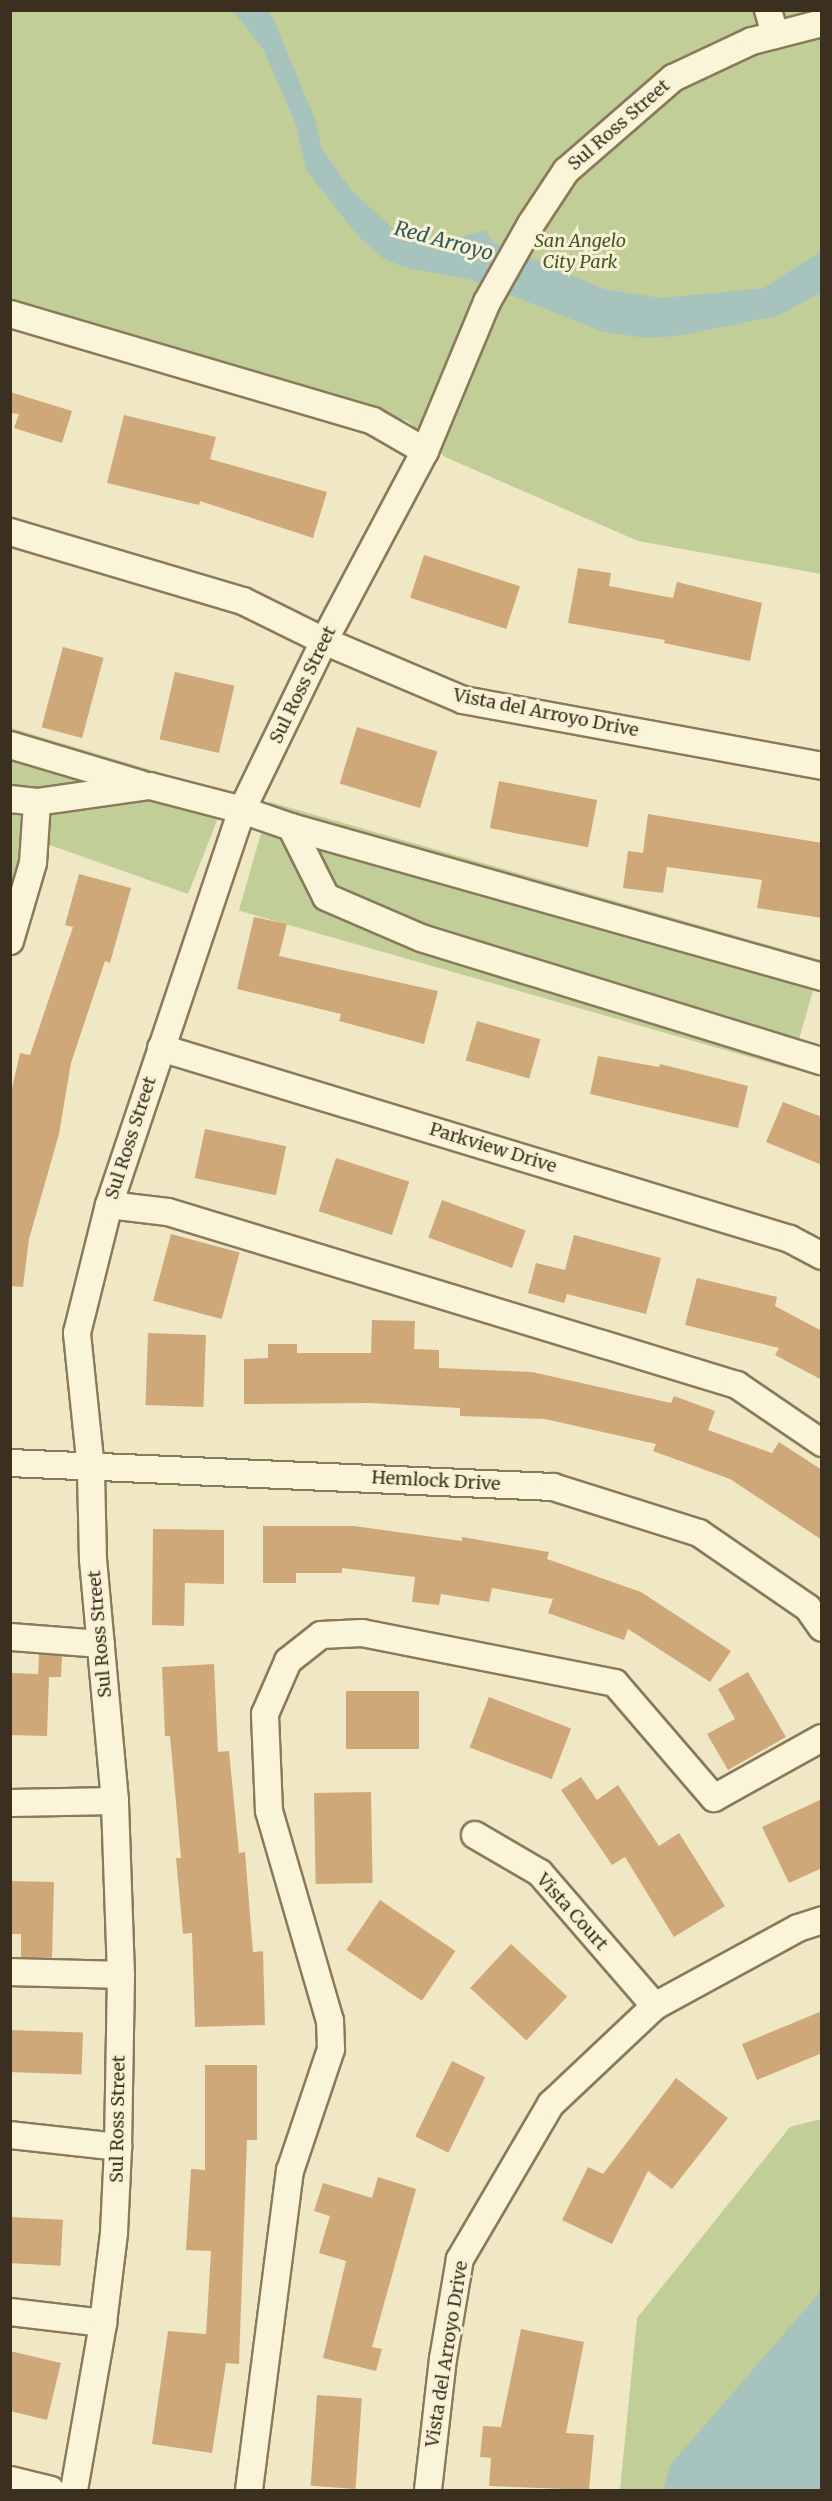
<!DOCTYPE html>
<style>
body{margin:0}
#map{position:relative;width:832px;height:2501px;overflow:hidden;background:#f0e8c5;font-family:Merriweather,serif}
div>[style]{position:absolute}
.green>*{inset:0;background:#c1ce98;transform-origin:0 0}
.water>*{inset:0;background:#a7c3be}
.building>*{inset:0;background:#cfa87a;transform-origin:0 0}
.roads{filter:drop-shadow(2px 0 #8b7a5a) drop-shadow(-2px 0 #8b7a5a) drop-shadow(0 2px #8b7a5a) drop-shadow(0 -2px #8b7a5a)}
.minor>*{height:26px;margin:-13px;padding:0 13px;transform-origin:13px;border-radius:13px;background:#faf4d9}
span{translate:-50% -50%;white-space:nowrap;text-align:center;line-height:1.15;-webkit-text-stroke:6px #f7f1d5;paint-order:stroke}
.street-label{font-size:18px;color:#3b301f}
.park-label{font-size:18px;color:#455825;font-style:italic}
.water-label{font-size:20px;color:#2e585b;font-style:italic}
.frame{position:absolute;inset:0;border:12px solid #3b301f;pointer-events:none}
</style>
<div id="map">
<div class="green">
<div style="clip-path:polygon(10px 11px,821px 11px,821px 574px,638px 541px,445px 457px,408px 421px,11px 306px)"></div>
<div style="clip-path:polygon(11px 728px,228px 793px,188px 894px,30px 838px,11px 913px)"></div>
<div style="left:270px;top:802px;width:574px;height:113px;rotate:16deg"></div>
<div style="clip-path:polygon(821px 2119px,821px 2490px,620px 2490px,637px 2318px,790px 2127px)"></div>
</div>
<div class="water">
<div style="clip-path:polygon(233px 11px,267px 11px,273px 18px,315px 119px,322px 149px,351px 190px,391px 227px,443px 243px,485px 230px,494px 243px,604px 289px,661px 298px,764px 288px,821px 251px,821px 293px,777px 316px,677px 336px,646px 338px,604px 332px,472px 280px,403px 267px,383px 258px,357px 235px,306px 170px,296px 125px,263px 49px)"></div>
<div style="clip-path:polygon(821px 2291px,821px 2490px,663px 2490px,671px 2464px)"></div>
</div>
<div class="building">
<div style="clip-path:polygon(10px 392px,72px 411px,62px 443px,14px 428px,19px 414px,10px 413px)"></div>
<div style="clip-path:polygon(124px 415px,216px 437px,210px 459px,327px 492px,313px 538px,200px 501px,199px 505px,107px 483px)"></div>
<div style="left:424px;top:555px;width:101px;height:45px;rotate:18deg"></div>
<div style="clip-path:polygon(578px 568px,611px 573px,609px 586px,673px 598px,677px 582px,762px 603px,750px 661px,664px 643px,665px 640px,568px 623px)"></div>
<div style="left:63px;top:647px;width:42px;height:83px;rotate:15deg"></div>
<div style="left:175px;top:672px;width:61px;height:69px;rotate:13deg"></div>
<div style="left:357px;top:727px;width:84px;height:59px;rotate:17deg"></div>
<div style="left:499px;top:781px;width:100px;height:48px;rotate:11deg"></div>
<div style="clip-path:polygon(648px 814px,822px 843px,822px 918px,757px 908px,762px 880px,667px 867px,663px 893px,623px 888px,628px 851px,643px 853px)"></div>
<div style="clip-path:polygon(79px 874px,131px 888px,110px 963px,105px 961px,71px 1063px,59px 1134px,29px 1239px,23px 1287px,10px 1286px,10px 1097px,20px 1053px,30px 1055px,73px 927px,65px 925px)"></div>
<div style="clip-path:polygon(254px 917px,287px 924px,279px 956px,438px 991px,424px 1044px,339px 1021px,341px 1014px,237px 989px)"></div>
<div style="left:477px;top:1021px;width:66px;height:41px;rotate:16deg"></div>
<div style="clip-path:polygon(598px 1056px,659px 1067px,660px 1064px,748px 1086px,738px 1128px,590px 1094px)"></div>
<div style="clip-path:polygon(783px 1102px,822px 1117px,822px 1165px,766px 1142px)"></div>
<div style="left:205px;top:1129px;width:83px;height:50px;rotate:12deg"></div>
<div style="left:336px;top:1158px;width:77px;height:56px;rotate:18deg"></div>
<div style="left:442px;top:1200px;width:89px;height:40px;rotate:20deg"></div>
<div style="left:171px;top:1234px;width:71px;height:69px;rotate:15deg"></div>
<div style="clip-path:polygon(574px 1235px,661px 1258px,646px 1314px,567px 1294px,564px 1303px,528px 1293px,536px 1263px,565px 1270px)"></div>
<div style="clip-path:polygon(697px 1278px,777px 1297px,775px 1306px,822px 1331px,822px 1380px,775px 1355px,779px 1348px,685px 1325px)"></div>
<div style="clip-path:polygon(372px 1320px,415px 1321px,414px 1349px,439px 1350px,439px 1368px,532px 1372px,671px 1403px,674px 1396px,715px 1411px,708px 1430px,772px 1453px,779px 1442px,822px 1470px,822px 1540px,730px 1479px,653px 1451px,656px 1444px,545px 1419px,460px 1416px,460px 1408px,370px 1403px,244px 1404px,244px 1359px,268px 1358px,268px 1344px,297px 1344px,297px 1353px,371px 1353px)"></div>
<div style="left:148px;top:1333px;width:58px;height:72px;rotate:2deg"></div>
<div style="clip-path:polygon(263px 1526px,354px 1526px,462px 1541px,462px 1537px,549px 1552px,547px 1559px,641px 1592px,731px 1651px,710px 1682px,628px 1629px,624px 1640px,548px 1613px,553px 1599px,492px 1588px,489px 1602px,441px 1594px,439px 1605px,412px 1602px,415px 1577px,342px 1568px,342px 1573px,296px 1573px,296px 1583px,263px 1583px)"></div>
<div style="clip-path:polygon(153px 1529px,224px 1530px,224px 1584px,185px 1583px,184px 1626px,152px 1625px)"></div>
<div style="clip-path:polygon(39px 1654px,62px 1656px,61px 1677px,49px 1677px,47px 1736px,10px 1735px,10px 1673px,38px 1674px)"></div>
<div style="clip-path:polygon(214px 1664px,218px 1752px,229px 1751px,239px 1853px,245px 1852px,253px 1952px,263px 1951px,265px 2025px,195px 2027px,192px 1933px,183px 1934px,176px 1858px,181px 1858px,170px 1736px,165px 1736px,162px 1667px)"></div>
<div style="clip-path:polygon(748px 1672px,786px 1737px,728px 1770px,707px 1734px,735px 1719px,718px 1689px)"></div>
<div style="left:419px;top:1691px;width:58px;height:73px;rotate:90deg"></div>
<div style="left:489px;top:1697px;width:88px;height:54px;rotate:21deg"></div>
<div style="clip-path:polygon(581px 1777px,597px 1800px,618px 1785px,659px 1846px,679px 1833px,725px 1906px,674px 1937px,625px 1857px,612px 1865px,561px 1790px)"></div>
<div style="left:371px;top:1792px;width:91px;height:57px;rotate:89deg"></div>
<div style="clip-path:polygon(822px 1799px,822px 1868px,789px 1883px,762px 1827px)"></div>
<div style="clip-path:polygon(10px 1881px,54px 1882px,52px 1958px,21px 1957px,21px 1934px,10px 1934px)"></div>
<div style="left:380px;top:1900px;width:91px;height:60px;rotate:34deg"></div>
<div style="left:511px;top:1944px;width:77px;height:60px;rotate:43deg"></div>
<div style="clip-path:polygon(822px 2011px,822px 2053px,757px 2080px,742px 2044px)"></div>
<div style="left:10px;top:2030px;width:73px;height:42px;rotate:2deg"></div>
<div style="left:452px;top:2061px;width:37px;height:84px;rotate:26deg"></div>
<div style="clip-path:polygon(205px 2065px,257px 2065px,257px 2140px,247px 2140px,239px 2364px,226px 2363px,212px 2453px,152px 2444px,168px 2331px,206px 2334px,211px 2251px,186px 2250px,191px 2169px,205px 2170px)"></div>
<div style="clip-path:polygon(676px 2078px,728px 2118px,672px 2189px,648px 2171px,612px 2244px,562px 2220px,588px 2167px,603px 2174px)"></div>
<div style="clip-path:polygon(378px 2177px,416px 2189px,372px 2347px,382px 2349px,376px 2371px,323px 2358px,346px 2261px,319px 2253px,330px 2216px,314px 2211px,323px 2183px,372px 2198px)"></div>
<div style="left:10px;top:2217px;width:53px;height:46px;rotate:3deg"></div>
<div style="clip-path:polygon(521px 2329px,584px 2342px,566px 2433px,594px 2435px,589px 2490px,489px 2486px,491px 2458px,480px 2457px,483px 2426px,501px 2427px)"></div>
<div style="clip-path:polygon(10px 2351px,61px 2363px,47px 2420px,10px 2411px)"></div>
<div style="left:317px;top:2395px;width:45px;height:91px;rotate:4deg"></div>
</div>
<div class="roads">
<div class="minor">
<div style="left:768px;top:10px;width:26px;rotate:74deg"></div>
<div style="left:10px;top:314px;width:378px;rotate:16.4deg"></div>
<div style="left:373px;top:421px;width:60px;rotate:30deg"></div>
<div style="left:10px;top:532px;width:243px;rotate:16.5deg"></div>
<div style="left:243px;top:601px;width:90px;rotate:26.3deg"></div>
<div style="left:324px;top:641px;width:151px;rotate:23deg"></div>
<div style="left:463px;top:700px;width:365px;rotate:10.4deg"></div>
<div style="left:10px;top:745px;width:137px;rotate:16.6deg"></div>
<div style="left:10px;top:799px;width:27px;rotate:6deg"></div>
<div style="left:37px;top:802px;width:114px;rotate:-8.1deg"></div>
<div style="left:150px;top:786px;width:95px;rotate:14.6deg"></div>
<div style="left:242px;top:810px;width:52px;rotate:19.1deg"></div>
<div style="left:291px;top:827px;width:78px;rotate:63.4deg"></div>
<div style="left:326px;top:897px;width:103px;rotate:23.3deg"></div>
<div style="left:421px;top:938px;width:419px;rotate:17.1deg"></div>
<div style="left:291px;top:827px;width:552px;rotate:15.77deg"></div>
<div style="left:10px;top:941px;width:81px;rotate:-73.6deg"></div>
<div style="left:33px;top:863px;width:61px;rotate:-86.2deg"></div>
<div style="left:161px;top:1048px;width:657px;rotate:16.89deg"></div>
<div style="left:790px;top:1239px;width:36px;rotate:28deg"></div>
<div style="left:109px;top:1205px;width:59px;rotate:6.8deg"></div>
<div style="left:168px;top:1212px;width:595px;rotate:16.91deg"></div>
<div style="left:737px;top:1385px;width:103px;rotate:34.3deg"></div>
<div style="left:10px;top:1463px;width:544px;rotate:2.53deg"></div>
<div style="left:553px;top:1487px;width:153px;rotate:17.5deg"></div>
<div style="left:699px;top:1533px;width:132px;rotate:34.5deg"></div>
<div style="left:808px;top:1608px;width:24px;rotate:55deg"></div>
<div style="left:10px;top:1637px;width:91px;rotate:4.4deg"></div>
<div style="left:10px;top:1803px;width:105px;rotate:-1.1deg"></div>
<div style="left:475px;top:1835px;width:75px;rotate:30.3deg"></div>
<div style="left:540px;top:1873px;width:176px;rotate:49.2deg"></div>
<div style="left:10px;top:1972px;width:111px;rotate:1.5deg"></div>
<div style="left:10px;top:2135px;width:109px;rotate:6.3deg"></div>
<div style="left:10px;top:2312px;width:94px;rotate:6.7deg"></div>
<div style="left:10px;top:2480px;width:42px;rotate:13.7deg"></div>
<div style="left:74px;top:2490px;width:169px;rotate:-80.1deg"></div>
<div style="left:103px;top:2323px;width:91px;rotate:-83deg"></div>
<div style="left:114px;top:2233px;width:86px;rotate:-87.3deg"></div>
<div style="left:118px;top:2147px;width:172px;rotate:-89deg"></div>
<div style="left:121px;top:1975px;width:174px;rotate:-92deg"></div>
<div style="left:115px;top:1801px;width:242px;rotate:-95.2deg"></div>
<div style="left:93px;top:1560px;width:91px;rotate:-91.3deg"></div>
<div style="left:91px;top:1469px;width:137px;rotate:-95.9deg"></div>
<div style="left:77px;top:1333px;width:132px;rotate:-76deg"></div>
<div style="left:109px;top:1205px;width:417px;rotate:-71.4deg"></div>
<div style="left:242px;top:810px;width:188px;rotate:-64.1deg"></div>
<div style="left:324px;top:641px;width:215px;rotate:-62deg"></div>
<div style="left:425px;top:451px;width:161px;rotate:-67.4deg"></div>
<div style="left:487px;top:302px;width:90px;rotate:-60.6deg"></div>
<div style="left:531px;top:224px;width:64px;rotate:-56.6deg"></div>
<div style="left:566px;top:171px;width:142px;rotate:-41deg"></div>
<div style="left:673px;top:78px;width:87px;rotate:-25.1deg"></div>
<div style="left:752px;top:41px;width:72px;rotate:-14.4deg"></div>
<div style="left:249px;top:2490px;width:322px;rotate:-82.7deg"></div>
<div style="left:290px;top:2171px;width:129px;rotate:-71.4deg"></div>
<div style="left:331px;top:2049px;width:28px;rotate:-92deg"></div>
<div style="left:330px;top:2021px;width:219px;rotate:-106.2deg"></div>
<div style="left:269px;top:1811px;width:97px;rotate:-92.4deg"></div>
<div style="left:265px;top:1714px;width:58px;rotate:-66.5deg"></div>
<div style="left:288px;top:1661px;width:42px;rotate:-38.2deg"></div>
<div style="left:321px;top:1635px;width:41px;rotate:-2.8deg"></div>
<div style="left:362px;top:1633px;width:258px;rotate:11.2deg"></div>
<div style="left:615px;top:1683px;width:152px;rotate:49.3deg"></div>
<div style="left:714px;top:1798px;width:124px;rotate:-29.1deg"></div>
<div style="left:428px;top:2490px;width:132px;rotate:-83.5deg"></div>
<div style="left:443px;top:2359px;width:101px;rotate:-80.4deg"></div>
<div style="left:460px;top:2259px;width:180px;rotate:-59.6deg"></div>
<div style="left:551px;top:2104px;width:143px;rotate:-43.3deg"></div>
<div style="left:655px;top:2006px;width:163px;rotate:-28.6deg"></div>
<div style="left:798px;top:1928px;width:25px;rotate:-18deg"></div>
</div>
</div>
<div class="street-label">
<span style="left:619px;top:125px;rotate:-41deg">Sul Ross Street</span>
<span style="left:303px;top:685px;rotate:-64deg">Sul Ross Street</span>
<span style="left:546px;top:713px;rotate:11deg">Vista del Arroyo Drive</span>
<span style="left:131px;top:1138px;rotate:-72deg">Sul Ross Street</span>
<span style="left:493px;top:1148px;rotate:17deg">Parkview Drive</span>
<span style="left:436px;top:1481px;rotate:3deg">Hemlock Drive</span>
<span style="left:100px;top:1634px;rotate:-95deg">Sul Ross Street</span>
<span style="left:572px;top:1912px;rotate:48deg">Vista Court</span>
<span style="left:118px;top:2119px;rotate:-89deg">Sul Ross Street</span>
<span style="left:447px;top:2354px;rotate:-81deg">Vista del Arroyo Drive</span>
</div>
<div class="park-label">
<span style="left:580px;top:252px">San Angelo<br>City Park</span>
</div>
<div class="water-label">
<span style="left:444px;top:240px;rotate:15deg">Red Arroyo</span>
</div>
<div class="frame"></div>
</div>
